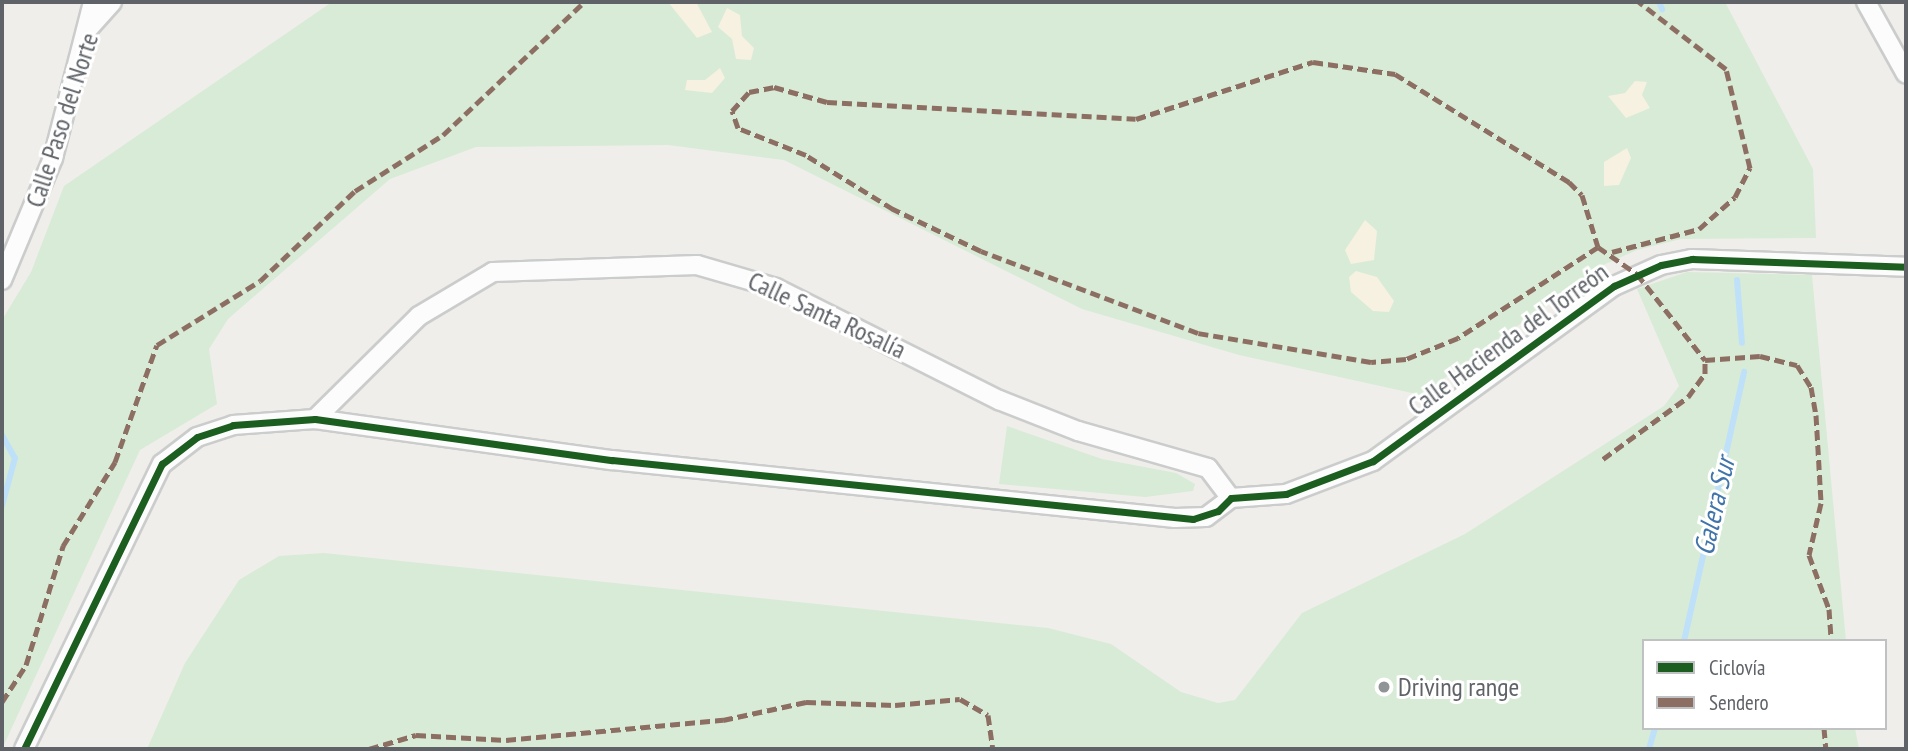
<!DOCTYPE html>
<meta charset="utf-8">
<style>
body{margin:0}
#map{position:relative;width:1908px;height:751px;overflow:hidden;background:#efeeea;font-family:"PT Sans Narrow",sans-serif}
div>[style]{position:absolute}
.green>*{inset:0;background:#d8ebd6}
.sand>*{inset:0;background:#f6f1e1}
.stream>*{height:6px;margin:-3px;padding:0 3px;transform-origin:3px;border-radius:3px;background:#bfe0f9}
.roads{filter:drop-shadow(2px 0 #cbcccc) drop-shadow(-2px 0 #cbcccc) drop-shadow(0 2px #cbcccc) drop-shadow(0 -2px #cbcccc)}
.minor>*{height:18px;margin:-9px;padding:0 9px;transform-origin:9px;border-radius:9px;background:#fdfcfc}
.quiet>*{height:5px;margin-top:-2.5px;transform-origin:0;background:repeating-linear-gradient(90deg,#8d6e63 0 10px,transparent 0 15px)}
.cycleway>*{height:7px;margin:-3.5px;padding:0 3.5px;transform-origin:3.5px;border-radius:3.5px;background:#1b5e20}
.dots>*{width:19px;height:19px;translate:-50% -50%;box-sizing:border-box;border:4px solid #fff;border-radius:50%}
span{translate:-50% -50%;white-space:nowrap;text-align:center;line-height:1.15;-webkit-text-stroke:6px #fff;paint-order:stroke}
.street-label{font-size:26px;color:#5f6368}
.poi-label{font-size:26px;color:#5f6368}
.left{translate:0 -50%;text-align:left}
.water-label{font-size:28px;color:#4174aa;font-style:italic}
.frame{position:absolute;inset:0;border:4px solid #5f6368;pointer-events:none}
.legend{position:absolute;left:1642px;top:639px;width:245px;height:91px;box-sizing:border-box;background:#fff;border:2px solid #bfc1c3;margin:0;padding:9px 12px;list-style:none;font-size:21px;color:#5f6368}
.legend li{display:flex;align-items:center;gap:14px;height:35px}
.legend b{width:35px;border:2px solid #bfc1c3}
</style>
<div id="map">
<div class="green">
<div style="clip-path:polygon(332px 2px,1725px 2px,1813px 169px,1816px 238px,1681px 239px,1637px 250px,1601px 266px,1421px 395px,1239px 355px,1082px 309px,784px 160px,668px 145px,476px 147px,390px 179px,228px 319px,209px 349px,217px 404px,140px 450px,2px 749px,2px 320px,31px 272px,64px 186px)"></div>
<div style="clip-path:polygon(1687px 272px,1812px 275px,1846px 641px,1644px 641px,1644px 728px,1855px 728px,1859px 749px,147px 749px,185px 663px,239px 580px,279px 556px,324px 553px,1048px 628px,1111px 644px,1181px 692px,1218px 703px,1235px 700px,1302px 613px,1465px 534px,1664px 406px,1679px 386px,1637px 289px)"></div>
<div style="clip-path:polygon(1007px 426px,1102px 459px,1176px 473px,1195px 484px,1193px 491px,1145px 497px,999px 484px)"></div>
</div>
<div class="sand">
<div style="clip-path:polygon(668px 2px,696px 2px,712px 32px,697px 38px)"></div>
<div style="clip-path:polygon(727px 8px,740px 15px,742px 36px,754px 48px,751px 60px,736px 59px,732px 39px,718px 27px)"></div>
<div style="clip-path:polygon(720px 68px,725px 78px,712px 93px,685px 90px,687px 80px,705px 80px)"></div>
<div style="clip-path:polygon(1635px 81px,1647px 82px,1642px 95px,1650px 108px,1626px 118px,1608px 96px,1625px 93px)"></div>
<div style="clip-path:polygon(1627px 148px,1631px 158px,1619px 185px,1604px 186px,1604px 162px)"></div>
<div style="clip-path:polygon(1365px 220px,1377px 231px,1374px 260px,1351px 264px,1345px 250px)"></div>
<div style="clip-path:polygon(1356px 271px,1377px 277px,1394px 301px,1389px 312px,1373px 311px,1351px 292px,1349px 277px)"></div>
</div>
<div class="stream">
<div style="left:1659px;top:2px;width:8px;rotate:67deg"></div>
<div style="left:1737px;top:280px;width:63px;rotate:85.5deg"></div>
<div style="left:2px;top:435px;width:26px;rotate:61deg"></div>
<div style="left:15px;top:458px;width:50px;rotate:105.2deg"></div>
<div style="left:1684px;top:641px;width:276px;rotate:-77.4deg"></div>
<div style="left:1649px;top:749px;width:22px;rotate:-74deg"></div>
</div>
<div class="roads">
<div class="minor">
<div style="left:1866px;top:2px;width:82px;rotate:60.9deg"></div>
<div style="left:88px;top:29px;width:36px;rotate:-48deg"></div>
<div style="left:2px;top:280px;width:132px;rotate:-67.3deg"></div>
<div style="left:53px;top:158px;width:161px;rotate:-75.6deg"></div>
<div style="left:315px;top:419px;width:146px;rotate:-44.7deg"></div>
<div style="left:419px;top:316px;width:86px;rotate:-30.7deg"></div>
<div style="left:493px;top:272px;width:204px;rotate:-2deg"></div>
<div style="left:697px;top:265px;width:82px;rotate:16.2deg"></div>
<div style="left:776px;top:288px;width:250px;rotate:26.7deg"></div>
<div style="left:999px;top:400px;width:85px;rotate:21.4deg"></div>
<div style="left:1078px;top:431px;width:135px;rotate:15.9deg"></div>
<div style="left:1208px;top:468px;width:38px;rotate:53deg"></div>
<div style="left:1231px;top:498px;width:55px;rotate:-4.2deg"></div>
<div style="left:1286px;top:494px;width:93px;rotate:-20.8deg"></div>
<div style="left:1373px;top:461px;width:298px;rotate:-36deg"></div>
<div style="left:1614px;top:286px;width:51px;rotate:-24.1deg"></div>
<div style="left:1661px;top:265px;width:32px;rotate:-11deg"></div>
<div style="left:1692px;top:259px;width:214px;rotate:2.1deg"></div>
<div style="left:24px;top:749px;width:317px;rotate:-64.2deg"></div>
<div style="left:162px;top:464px;width:44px;rotate:-37.6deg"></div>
<div style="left:197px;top:437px;width:38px;rotate:-18deg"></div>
<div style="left:233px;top:425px;width:82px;rotate:-4.2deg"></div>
<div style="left:315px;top:419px;width:300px;rotate:7.9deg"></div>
<div style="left:612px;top:460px;width:566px;rotate:5.88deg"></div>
<div style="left:1175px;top:518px;width:31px;rotate:-2deg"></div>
<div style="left:1206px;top:517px;width:31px;rotate:-37deg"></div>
</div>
</div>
<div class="quiet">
<div style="left:1598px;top:247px;width:167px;rotate:147deg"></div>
<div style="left:1458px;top:338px;width:56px;rotate:158deg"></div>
<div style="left:1406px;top:359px;width:35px;rotate:175deg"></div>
<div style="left:1371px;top:362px;width:175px;rotate:-170.5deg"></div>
<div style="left:1198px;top:333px;width:232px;rotate:-159.3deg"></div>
<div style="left:981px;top:251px;width:98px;rotate:-154.5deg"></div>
<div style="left:893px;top:209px;width:102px;rotate:-148.2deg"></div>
<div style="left:806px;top:155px;width:73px;rotate:-158.3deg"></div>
<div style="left:738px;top:128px;width:18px;rotate:-109deg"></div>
<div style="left:732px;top:111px;width:25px;rotate:-48deg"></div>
<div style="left:749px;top:92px;width:25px;rotate:-11deg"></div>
<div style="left:774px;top:87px;width:55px;rotate:15.8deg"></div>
<div style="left:827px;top:102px;width:309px;rotate:3.1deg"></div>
<div style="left:1136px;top:119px;width:186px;rotate:-17.9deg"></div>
<div style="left:1313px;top:62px;width:83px;rotate:8.3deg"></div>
<div style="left:1395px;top:74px;width:205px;rotate:31.8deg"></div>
<div style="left:1569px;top:182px;width:18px;rotate:45deg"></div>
<div style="left:1582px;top:195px;width:54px;rotate:72.9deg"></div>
<div style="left:1598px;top:247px;width:47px;rotate:34.7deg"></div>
<div style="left:1637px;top:274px;width:110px;rotate:51.7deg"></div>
<div style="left:1705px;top:360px;width:55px;rotate:-4.2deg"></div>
<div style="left:1760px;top:356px;width:38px;rotate:14deg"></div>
<div style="left:1797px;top:365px;width:26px;rotate:58deg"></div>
<div style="left:1811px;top:387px;width:28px;rotate:80deg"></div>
<div style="left:1816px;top:415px;width:88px;rotate:86.7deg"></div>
<div style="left:1821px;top:503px;width:53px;rotate:103deg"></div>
<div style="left:1809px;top:555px;width:58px;rotate:69.7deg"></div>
<div style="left:1829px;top:609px;width:32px;rotate:86deg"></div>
<div style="left:1612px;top:252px;width:90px;rotate:-14.8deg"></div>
<div style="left:1699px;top:229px;width:48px;rotate:-41.6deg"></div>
<div style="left:1735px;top:197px;width:33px;rotate:-63deg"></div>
<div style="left:1750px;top:168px;width:102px;rotate:-103.6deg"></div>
<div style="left:1726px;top:69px;width:110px;rotate:-142.4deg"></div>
<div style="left:1603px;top:459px;width:105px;rotate:-36.1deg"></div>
<div style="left:1688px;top:397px;width:29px;rotate:-54deg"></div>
<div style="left:1705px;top:374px;width:14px;rotate:-90deg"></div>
<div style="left:2px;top:702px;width:44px;rotate:-57deg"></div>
<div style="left:26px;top:665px;width:125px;rotate:-72.7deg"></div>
<div style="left:63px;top:546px;width:99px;rotate:-58.2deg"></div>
<div style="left:115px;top:462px;width:124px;rotate:-70.3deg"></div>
<div style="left:157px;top:345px;width:121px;rotate:-31.9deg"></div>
<div style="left:260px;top:281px;width:131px;rotate:-43.5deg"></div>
<div style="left:355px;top:191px;width:104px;rotate:-32.5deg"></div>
<div style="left:443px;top:135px;width:194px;rotate:-43.3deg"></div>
<div style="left:1824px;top:728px;width:21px;rotate:85deg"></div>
<div style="left:369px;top:749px;width:49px;rotate:-16.6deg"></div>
<div style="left:416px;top:735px;width:90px;rotate:3.2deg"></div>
<div style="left:506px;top:740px;width:218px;rotate:-5.3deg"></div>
<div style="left:723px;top:720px;width:85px;rotate:-12.2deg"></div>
<div style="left:806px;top:702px;width:89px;rotate:1.9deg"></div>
<div style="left:895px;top:705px;width:65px;rotate:-5.3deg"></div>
<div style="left:960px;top:699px;width:32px;rotate:30deg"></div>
<div style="left:988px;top:715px;width:34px;rotate:82deg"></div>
</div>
<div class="cycleway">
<div style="left:24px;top:749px;width:317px;rotate:-64.2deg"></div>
<div style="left:162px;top:464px;width:44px;rotate:-37.6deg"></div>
<div style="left:197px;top:437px;width:38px;rotate:-18deg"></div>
<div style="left:233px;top:425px;width:82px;rotate:-4.2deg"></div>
<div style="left:315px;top:419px;width:300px;rotate:7.9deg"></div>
<div style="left:612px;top:460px;width:584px;rotate:5.8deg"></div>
<div style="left:1193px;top:519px;width:26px;rotate:-18deg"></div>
<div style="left:1218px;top:511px;width:18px;rotate:-45deg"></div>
<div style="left:1231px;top:498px;width:55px;rotate:-4.2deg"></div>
<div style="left:1286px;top:494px;width:93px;rotate:-20.8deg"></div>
<div style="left:1373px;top:461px;width:298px;rotate:-36deg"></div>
<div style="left:1614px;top:286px;width:51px;rotate:-24.1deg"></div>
<div style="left:1661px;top:265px;width:32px;rotate:-11deg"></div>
<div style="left:1692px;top:259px;width:214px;rotate:2.1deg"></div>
</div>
<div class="dots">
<div style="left:1384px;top:687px;background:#919496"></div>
</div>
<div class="street-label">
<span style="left:62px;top:120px;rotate:-72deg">Calle Paso del Norte</span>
<span style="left:827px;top:315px;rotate:25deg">Calle Santa Rosalía</span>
<span style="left:1508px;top:339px;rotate:-36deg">Calle Hacienda del Torreón</span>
</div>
<div class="poi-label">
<span class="left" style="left:1398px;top:687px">Driving range</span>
</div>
<div class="water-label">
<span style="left:1714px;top:506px;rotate:-77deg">Galera Sur</span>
</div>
<div class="frame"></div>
<ul class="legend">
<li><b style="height:9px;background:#1b5e20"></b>Ciclovía</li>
<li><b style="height:9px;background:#8d6e63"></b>Sendero</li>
</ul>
</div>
